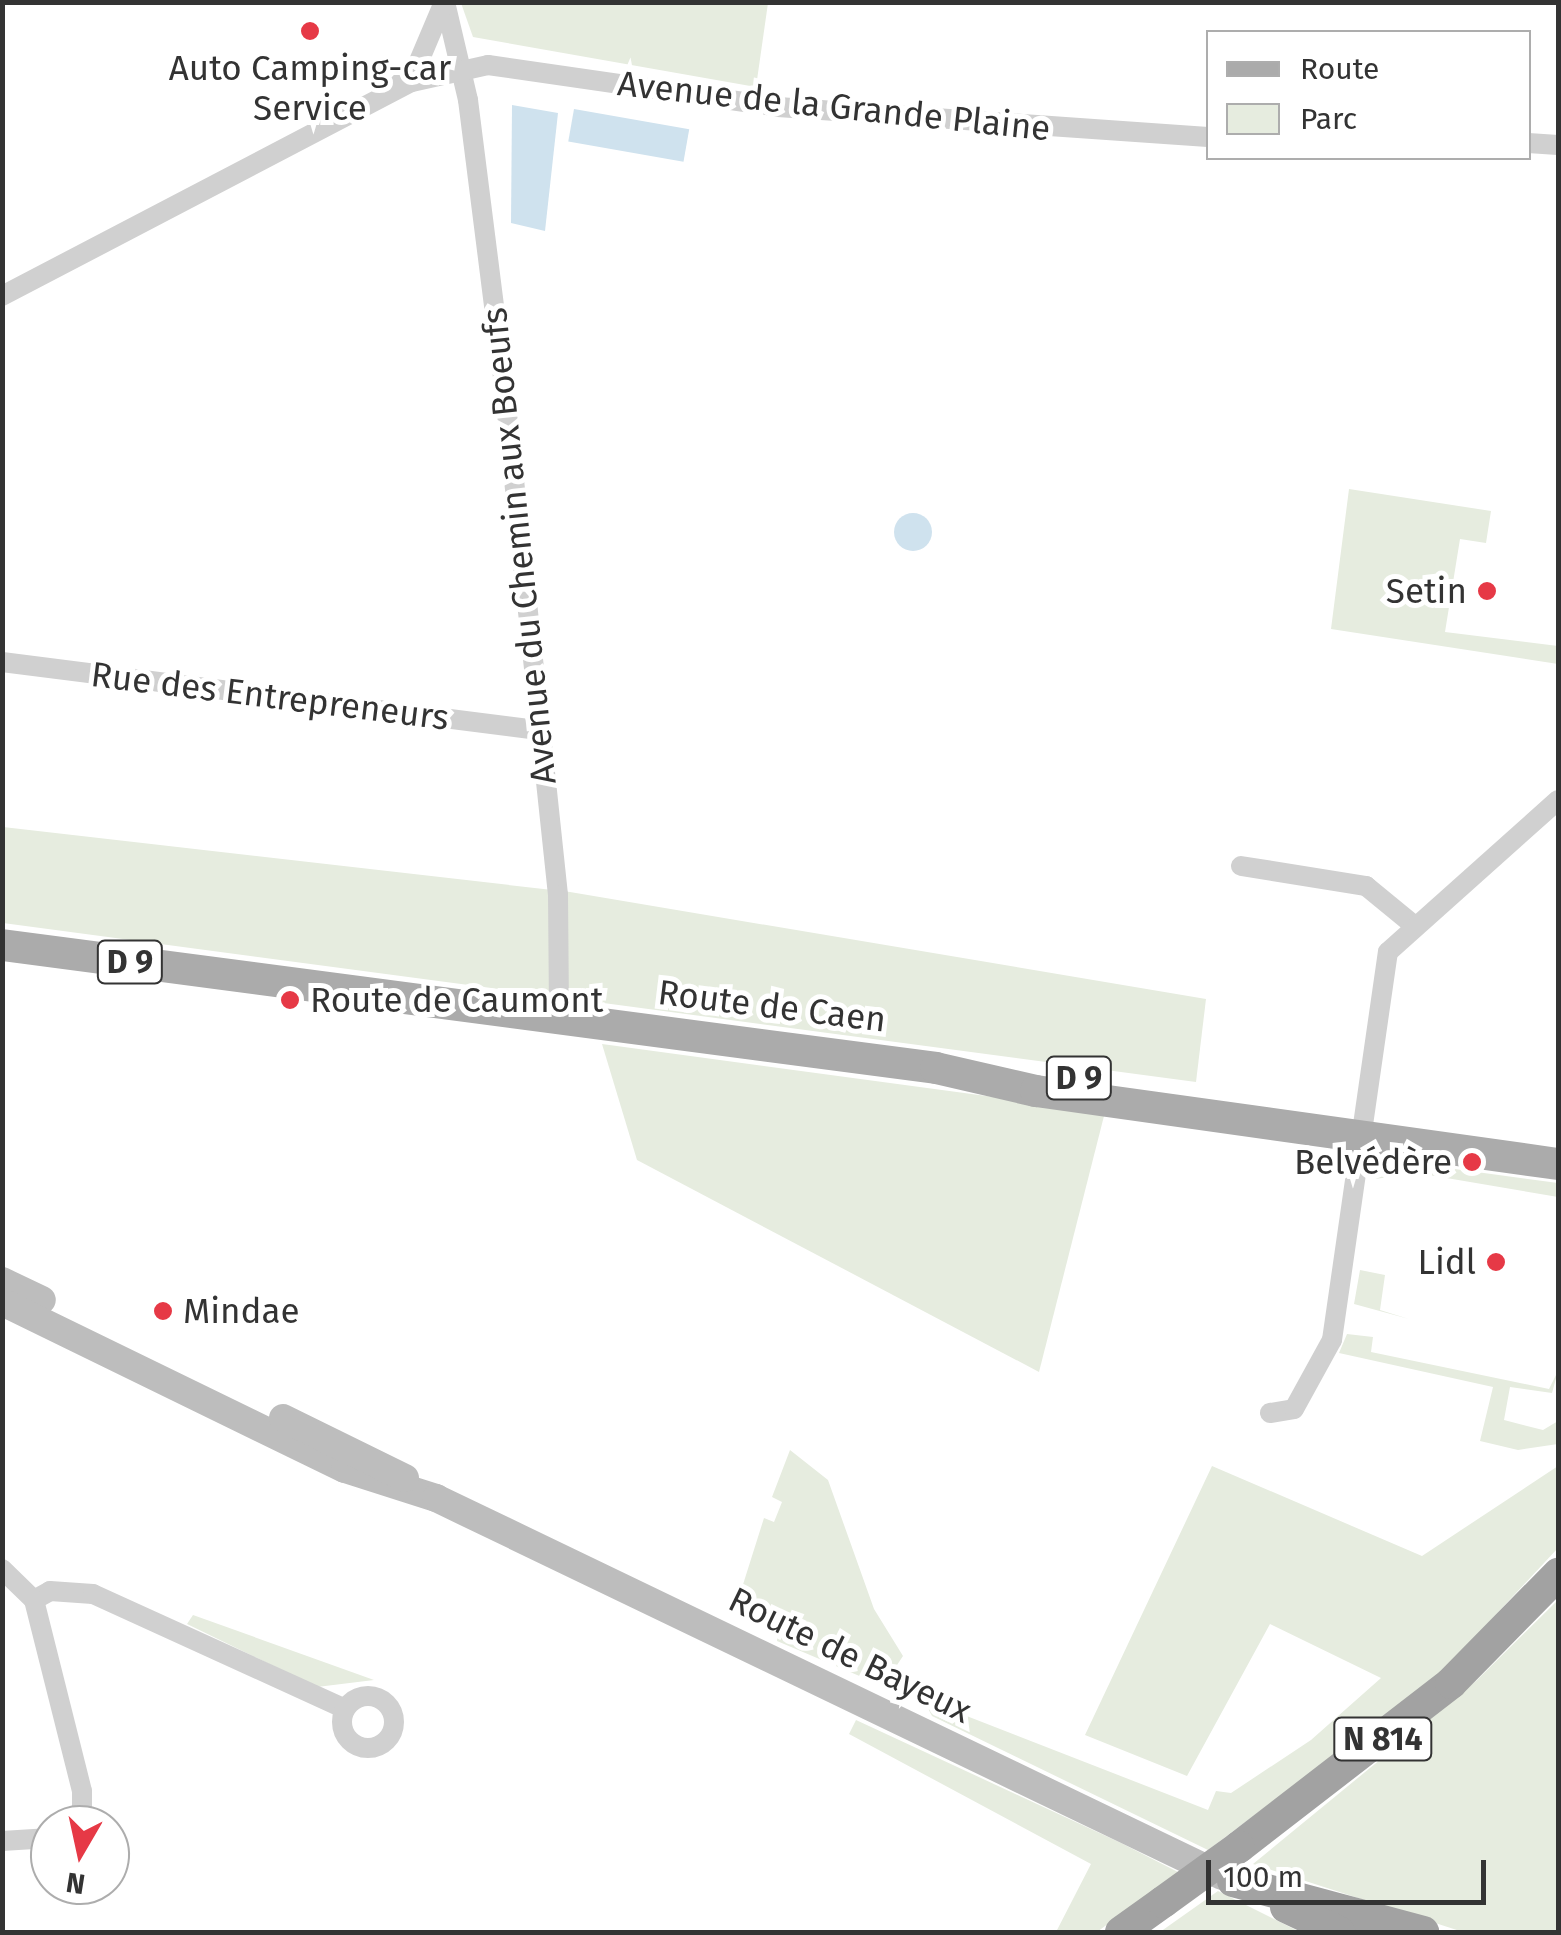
<!DOCTYPE html>
<meta charset="utf-8">
<style>
body{margin:0}
#map{position:relative;width:1561px;height:1935px;overflow:hidden;background:#fff;font-family:"Fira Sans",sans-serif}
div>[style]{position:absolute}
.green>*{inset:0;background:#e6ecdf}
.water>*{inset:0;background:#cfe2ee;transform-origin:0 0}
.round{border-radius:50%}
.minor>*{height:20px;margin:-10px;padding:0 10px;transform-origin:10px;border-radius:10px;background:#d0d0d0}
.minor>.ring{margin:-10px;padding:0;box-sizing:content-box;background:none;border:20px solid #d0d0d0;border-radius:50%}
.secondary>*{height:28px;margin:-14px;padding:0 14px;transform-origin:14px;border-radius:14px;background:#bdbdbd}
.primary>*{height:32px;margin:-16px;padding:0 16px;transform-origin:16px;border-radius:16px;background:#ababab}
.trunk>*{height:32px;margin:-16px;padding:0 16px;transform-origin:16px;border-radius:16px;background:#a2a2a2}
.trunk-bridge>*{height:32px;margin:-16px;padding:0 16px;transform-origin:16px;border-radius:16px;background:#a2a2a2}
.dots>*{width:28px;height:28px;translate:-50% -50%;box-sizing:border-box;border:5px solid #fff;border-radius:50%}
span{translate:-50% -50%;white-space:nowrap;text-align:center;line-height:1.15;-webkit-text-stroke:10px #fff;paint-order:stroke}
.shield-label span{padding:2px 8px;background:#fff;border:2px solid;border-radius:8px;-webkit-text-stroke-width:0}
.shield-label{font-size:32px;color:#333;font-weight:700}
.poi-label{font-size:35px;color:#333}
.right{translate:-100% -50%;text-align:right}
.left{translate:0 -50%;text-align:left}
.street-label{font-size:35px;color:#333}
.frame{position:absolute;inset:0;border:5px solid #333;pointer-events:none}
.legend{position:absolute;left:1206px;top:30px;width:325px;height:130px;box-sizing:border-box;background:#fff;border:2px solid #adadad;margin:0;padding:12px 18px;list-style:none;font-size:30px;color:#333}
.legend li{display:flex;align-items:center;gap:20px;height:50px}
.legend b{width:50px;border:2px solid #adadad}
.north{position:absolute;left:30px;top:1805px;width:100px;height:100px;box-sizing:border-box;background:#fff;border:2px solid #adadad;border-radius:50%;rotate:189deg;font-size:28px;font-weight:700;line-height:40px;text-align:center;color:#333}
.north::after{content:'';display:block;margin:auto;width:35px;height:45px;background:#e63946;clip-path:polygon(50% 0,100% 100%,50% 72%,0 100%)}
.scale{position:absolute;left:1206px;top:1860px;width:280px;height:45px;box-sizing:border-box;border:5px solid #333;border-top:0;padding-left:12px;font-size:30px;line-height:35px;white-space:nowrap;color:#333;-webkit-text-stroke:8px #fff;paint-order:stroke}
</style>
<div id="map">
<div class="green">
<div style="clip-path:polygon(461px 3px,768px 3px,756px 87px,473px 37px)"></div>
<div style="clip-path:polygon(1349px 489px,1491px 511px,1486px 543px,1460px 539px,1445px 632px,1558px 646px,1558px 664px,1331px 629px)"></div>
<div style="clip-path:polygon(3px 827px,570px 892px,1206px 999px,1196px 1082px,3px 923px)"></div>
<div style="clip-path:polygon(602px 1044px,1105px 1112px,1039px 1372px,637px 1160px)"></div>
<div style="clip-path:polygon(1418px 1164px,1558px 1183px,1558px 1197px,1417px 1173px,1375px 1179px)"></div>
<div style="clip-path:polygon(1360px 1270px,1385px 1275px,1380px 1310px,1409px 1319px,1354px 1304px)"></div>
<div style="clip-path:polygon(1347px 1334px,1373px 1337px,1371px 1352px,1549px 1389px,1558px 1371px,1552px 1393px,1510px 1387px,1504px 1420px,1543px 1430px,1558px 1421px,1558px 1444px,1518px 1450px,1480px 1441px,1493px 1387px,1339px 1353px)"></div>
<div style="clip-path:polygon(790px 1450px,828px 1480px,874px 1609px,903px 1656px,883px 1686px,777px 1641px,778px 1626px,734px 1613px,764px 1518px,774px 1522px,782px 1502px,772px 1497px)"></div>
<div style="clip-path:polygon(1212px 1466px,1422px 1556px,1558px 1466px,1558px 1548px,1436px 1679px,1208px 1850px,932px 1716px,923px 1699px,1208px 1810px,1216px 1791px,1231px 1793px,1311px 1740px,1381px 1678px,1270px 1624px,1187px 1776px,1085px 1735px)"></div>
<div style="clip-path:polygon(1558px 1600px,1558px 1932px,1463px 1932px,1253px 1864px,1476px 1681px)"></div>
<div style="clip-path:polygon(193px 1615px,374px 1680px,317px 1687px,187px 1624px)"></div>
<div style="clip-path:polygon(856px 1720px,1121px 1843px,1178px 1872px,1097px 1932px,1056px 1932px,1091px 1864px,849px 1734px)"></div>
<div style="clip-path:polygon(1218px 1891px,1300px 1932px,1160px 1932px)"></div>
</div>
<div class="water">
<div style="clip-path:polygon(512px 105px,558px 113px,545px 231px,511px 223px)"></div>
<div style="left:574px;top:109px;width:117px;height:33px;rotate:10deg"></div>
<div class="round" style="left:894px;top:513px;width:38px;height:38px"></div>
</div>
<div class="minor">
<div style="left:445px;top:2px;width:101px;rotate:76.8deg"></div>
<div style="left:468px;top:100px;width:278px;rotate:82.8deg"></div>
<div style="left:503px;top:376px;width:522px;rotate:83.95deg"></div>
<div style="left:558px;top:895px;width:123px;rotate:89.5deg"></div>
<div style="left:398px;top:85px;width:27px;rotate:-45deg"></div>
<div style="left:417px;top:66px;width:69px;rotate:-67.1deg"></div>
<div style="left:1528px;top:143px;width:30px;rotate:4deg"></div>
<div style="left:2px;top:296px;width:462px;rotate:-27.6deg"></div>
<div style="left:412px;top:82px;width:78px;rotate:-12.6deg"></div>
<div style="left:488px;top:65px;width:293px;rotate:8.2deg"></div>
<div style="left:778px;top:107px;width:431px;rotate:4deg"></div>
<div style="left:2px;top:662px;width:539px;rotate:7.24deg"></div>
<div style="left:1241px;top:866px;width:127px;rotate:9.1deg"></div>
<div style="left:1366px;top:886px;width:58px;rotate:39.4deg"></div>
<div style="left:1270px;top:1413px;width:24px;rotate:-9deg"></div>
<div style="left:1294px;top:1409px;width:79px;rotate:-61.2deg"></div>
<div style="left:1332px;top:1340px;width:392px;rotate:-81.8deg"></div>
<div style="left:1388px;top:952px;width:228px;rotate:-41.8deg"></div>
<div style="left:2px;top:1569px;width:45px;rotate:44.1deg"></div>
<div style="left:34px;top:1600px;width:18px;rotate:-29deg"></div>
<div style="left:50px;top:1591px;width:43px;rotate:4deg"></div>
<div style="left:93px;top:1594px;width:277px;rotate:24.5deg"></div>
<div style="left:34px;top:1600px;width:197px;rotate:75.9deg"></div>
<div style="left:82px;top:1791px;width:34px;rotate:90deg"></div>
<div class="ring" style="left:342px;top:1696px;width:32px;height:32px"></div>
<div style="left:2px;top:1841px;width:48px;rotate:-3.6deg"></div>
</div>
<div class="secondary">
<div style="left:2px;top:1281px;width:44px;rotate:25.4deg"></div>
<div style="left:2px;top:1302px;width:381px;rotate:26deg"></div>
<div style="left:345px;top:1469px;width:96px;rotate:17.7deg"></div>
<div style="left:436px;top:1498px;width:872px;rotate:25.68deg"></div>
<div style="left:283px;top:1418px;width:136px;rotate:26.2deg"></div>
</div>
<div class="primary">
<div style="left:2px;top:945px;width:942px;rotate:7.5deg"></div>
<div style="left:936px;top:1068px;width:103px;rotate:13deg"></div>
<div style="left:1036px;top:1091px;width:527px;rotate:7.96deg"></div>
</div>
<div class="trunk">
<div style="left:1239px;top:1847px;width:268px;rotate:-37.7deg"></div>
<div style="left:1451px;top:1683px;width:153px;rotate:-45.5deg"></div>
<div style="left:1233px;top:1881px;width:197px;rotate:15deg"></div>
<div style="left:1286px;top:1907px;width:59px;rotate:25.3deg"></div>
<div style="left:1121px;top:1932px;width:52px;rotate:-35.5deg"></div>
</div>
<div class="trunk-bridge">
<div style="left:1163px;top:1902px;width:94px;rotate:-35.9deg"></div>
</div>
<div class="dots">
<div style="left:310px;top:31px;background:#e63946"></div>
<div style="left:1487px;top:591px;background:#e63946"></div>
<div style="left:290px;top:1000px;background:#e63946"></div>
<div style="left:1472px;top:1162px;background:#e63946"></div>
<div style="left:1496px;top:1262px;background:#e63946"></div>
<div style="left:163px;top:1311px;background:#e63946"></div>
</div>
<div class="shield-label">
<span style="left:130px;top:962px">D 9</span>
<span style="left:1079px;top:1078px">D 9</span>
<span style="left:1383px;top:1739px">N 814</span>
</div>
<div class="poi-label">
<span style="left:310px;top:88px">Auto Camping-car<br>Service</span>
<span class="right" style="left:1467px;top:591px">Setin</span>
<span class="left" style="left:310px;top:1000px">Route de Caumont</span>
<span class="right" style="left:1452px;top:1162px">Belvédère</span>
<span class="right" style="left:1476px;top:1262px">Lidl</span>
<span class="left" style="left:183px;top:1311px">Mindae</span>
</div>
<div class="street-label">
<span style="left:834px;top:106px;rotate:6deg">Avenue de la Grande Plaine</span>
<span style="left:519px;top:546px;rotate:-96deg">Avenue du Chemin aux Boeufs</span>
<span style="left:270px;top:696px;rotate:7deg">Rue des Entrepreneurs</span>
<span style="left:772px;top:1006px;rotate:7deg">Route de Caen</span>
<span style="left:850px;top:1655px;rotate:26deg">Route de Bayeux</span>
</div>
<div class="frame"></div>
<ul class="legend">
<li><b style="height:12px;background:#ababab"></b>Route</li>
<li><b style="height:28px;background:#e6ecdf"></b>Parc</li>
</ul>
<div class="north">N</div>
<div class="scale">100 m</div>
</div>
